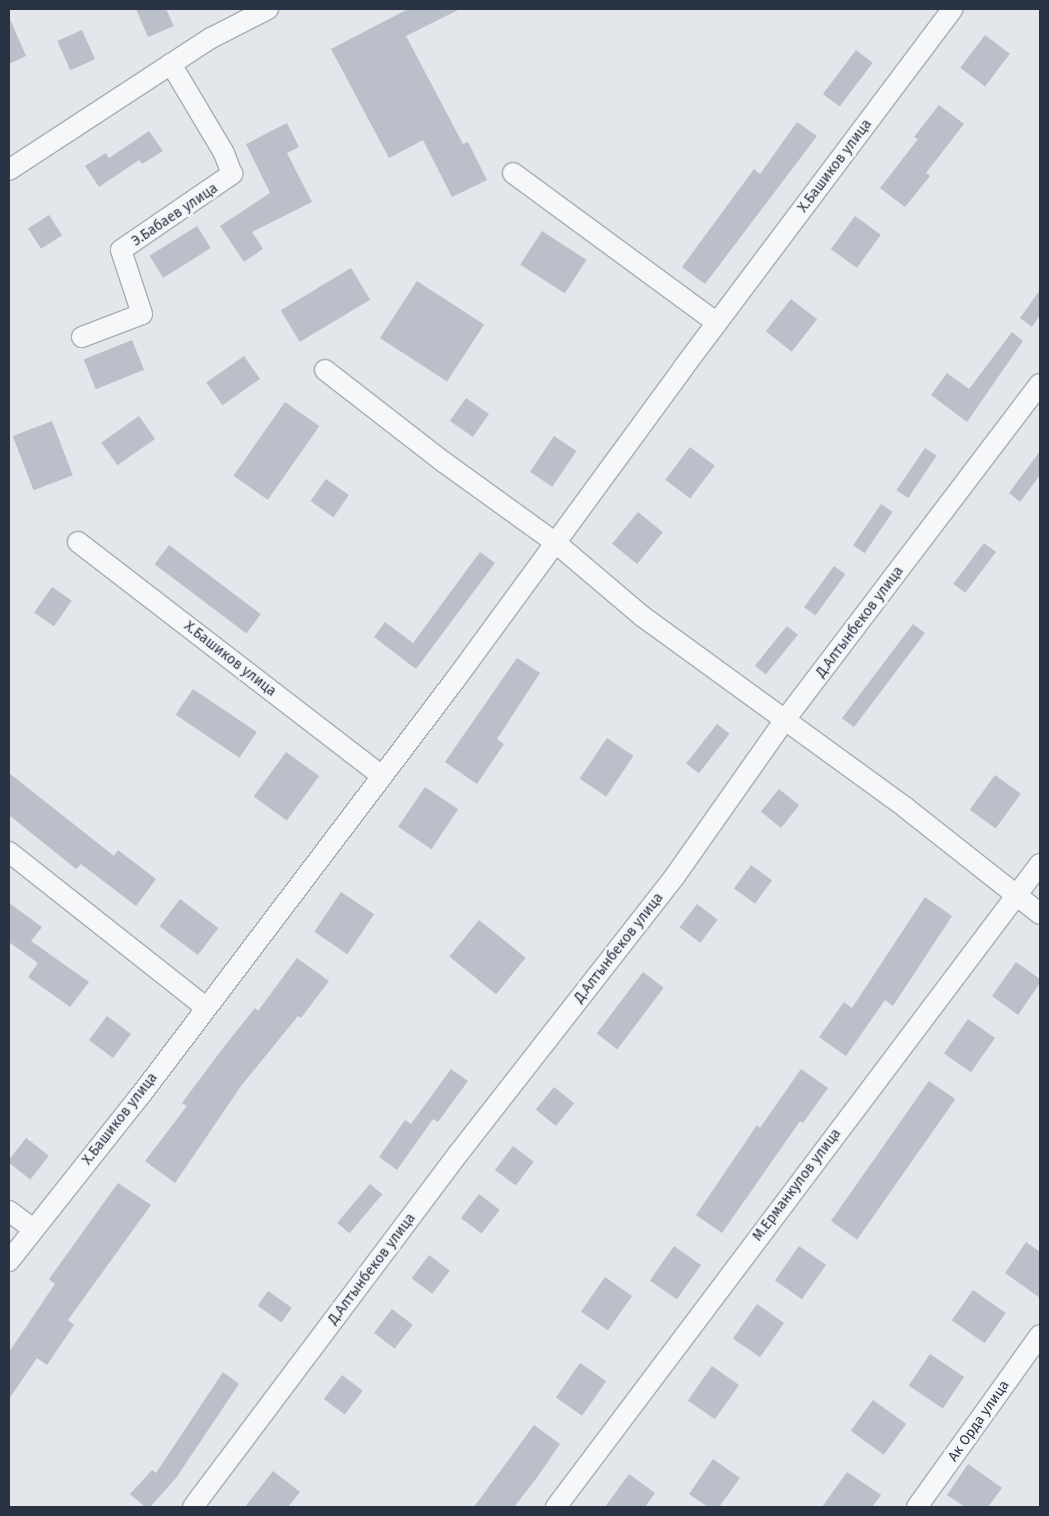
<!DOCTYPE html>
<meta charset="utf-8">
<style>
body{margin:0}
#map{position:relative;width:1049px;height:1516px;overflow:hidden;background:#e3e6eb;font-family:"Fira Sans",sans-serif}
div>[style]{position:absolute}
.building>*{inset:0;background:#babfc9;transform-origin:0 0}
.roads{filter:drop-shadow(1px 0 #a8adb6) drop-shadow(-1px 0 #a8adb6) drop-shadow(0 1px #a8adb6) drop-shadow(0 -1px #a8adb6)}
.minor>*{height:20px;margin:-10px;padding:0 10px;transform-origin:10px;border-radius:10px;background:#f6f7f9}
span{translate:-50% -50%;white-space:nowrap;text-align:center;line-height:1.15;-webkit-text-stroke:5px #f3f5f8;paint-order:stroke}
.street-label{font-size:14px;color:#2a3344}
.frame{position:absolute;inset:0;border:10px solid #2a3344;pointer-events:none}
</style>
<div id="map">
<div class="building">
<div style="clip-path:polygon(136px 9px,166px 9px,174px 26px,148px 37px)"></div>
<div style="clip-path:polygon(408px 9px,460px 9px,406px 36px,463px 144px,468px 142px,487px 180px,452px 197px,423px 140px,389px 158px,331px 49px)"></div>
<div style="clip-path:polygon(9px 17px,26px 56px,9px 64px)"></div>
<div style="left:82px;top:30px;width:32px;height:27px;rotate:66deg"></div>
<div style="left:985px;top:35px;width:31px;height:41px;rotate:37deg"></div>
<div style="left:856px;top:50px;width:21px;height:55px;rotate:37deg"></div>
<div style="clip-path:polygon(939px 105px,964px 124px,926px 173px,930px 176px,905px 207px,880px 188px,918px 139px,914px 137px)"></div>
<div style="clip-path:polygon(797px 122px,817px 136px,705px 284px,682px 267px,754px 169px,760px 174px)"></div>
<div style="clip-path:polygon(287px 123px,299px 147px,287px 153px,312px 202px,252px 232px,263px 249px,244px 262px,220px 226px,270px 193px,246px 144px)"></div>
<div style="clip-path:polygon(149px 131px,163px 151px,142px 164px,139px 160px,99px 187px,85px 166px,106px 153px,109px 158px)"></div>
<div style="left:49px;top:215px;width:24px;height:25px;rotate:57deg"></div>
<div style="left:855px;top:216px;width:32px;height:41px;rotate:36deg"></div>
<div style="left:197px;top:226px;width:26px;height:56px;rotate:58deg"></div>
<div style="left:542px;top:231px;width:53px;height:40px;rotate:33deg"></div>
<div style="left:351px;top:268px;width:37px;height:82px;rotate:59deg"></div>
<div style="left:417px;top:281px;width:80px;height:68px;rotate:33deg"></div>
<div style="clip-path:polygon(1040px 290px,1040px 315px,1032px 327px,1020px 318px)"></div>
<div style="left:791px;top:299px;width:33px;height:41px;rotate:38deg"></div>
<div style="clip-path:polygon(1012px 332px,1023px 341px,967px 422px,931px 395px,947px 373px,969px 389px)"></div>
<div style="left:132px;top:340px;width:32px;height:52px;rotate:68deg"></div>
<div style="left:244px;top:356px;width:28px;height:46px;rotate:55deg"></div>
<div style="left:466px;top:398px;width:28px;height:28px;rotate:35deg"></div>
<div style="left:285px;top:402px;width:42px;height:90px;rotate:35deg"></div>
<div style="left:139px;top:416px;width:28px;height:46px;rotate:55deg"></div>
<div style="left:52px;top:421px;width:58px;height:42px;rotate:69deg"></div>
<div style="left:554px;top:436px;width:27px;height:43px;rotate:34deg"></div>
<div style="left:690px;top:447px;width:31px;height:41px;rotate:37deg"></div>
<div style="left:925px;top:448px;width:14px;height:51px;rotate:34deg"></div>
<div style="clip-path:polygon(1040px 451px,1040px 475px,1020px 502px,1009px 493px)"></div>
<div style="left:326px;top:479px;width:28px;height:27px;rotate:35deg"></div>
<div style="left:881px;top:504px;width:14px;height:50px;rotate:34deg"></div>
<div style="left:638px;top:512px;width:32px;height:41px;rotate:39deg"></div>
<div style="left:984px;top:543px;width:15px;height:51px;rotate:37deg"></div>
<div style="left:169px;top:545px;width:115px;height:24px;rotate:37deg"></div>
<div style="clip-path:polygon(480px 552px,495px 563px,416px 669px,374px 637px,385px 622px,413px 643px)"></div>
<div style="left:834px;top:566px;width:14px;height:51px;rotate:36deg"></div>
<div style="left:52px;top:587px;width:24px;height:31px;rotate:35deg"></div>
<div style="left:913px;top:624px;width:15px;height:118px;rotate:37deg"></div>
<div style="left:787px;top:626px;width:14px;height:51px;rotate:39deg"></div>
<div style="clip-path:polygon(517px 658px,540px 673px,497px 739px,504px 744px,477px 784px,445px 762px)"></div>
<div style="left:193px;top:689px;width:77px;height:31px;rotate:34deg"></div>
<div style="left:717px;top:724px;width:16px;height:50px;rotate:38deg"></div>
<div style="left:607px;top:738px;width:32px;height:49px;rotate:34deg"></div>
<div style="left:286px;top:752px;width:41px;height:55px;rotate:36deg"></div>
<div style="clip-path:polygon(9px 773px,114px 856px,118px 850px,156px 879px,136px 906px,81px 864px,76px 869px,9px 815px)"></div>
<div style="left:995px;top:775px;width:32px;height:43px;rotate:36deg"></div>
<div style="left:425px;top:787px;width:40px;height:48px;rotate:34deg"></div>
<div style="left:779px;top:789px;width:26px;height:29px;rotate:39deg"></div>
<div style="left:751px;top:865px;width:26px;height:29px;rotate:36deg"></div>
<div style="left:341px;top:892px;width:40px;height:48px;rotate:34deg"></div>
<div style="clip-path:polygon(925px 897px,952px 916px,893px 1006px,885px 1000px,846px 1056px,819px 1037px,844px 1002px,852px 1008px)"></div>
<div style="left:180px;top:899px;width:48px;height:34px;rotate:37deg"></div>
<div style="clip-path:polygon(9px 903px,42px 927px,31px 941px,89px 982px,70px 1007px,28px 977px,38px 963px,9px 942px)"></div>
<div style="left:697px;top:904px;width:26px;height:29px;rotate:37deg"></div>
<div style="left:479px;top:920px;width:60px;height:47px;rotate:39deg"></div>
<div style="clip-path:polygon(297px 958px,329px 981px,301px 1018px,298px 1016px,241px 1086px,175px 1183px,145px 1161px,187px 1106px,182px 1103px,223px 1048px,255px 1008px,258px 1011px)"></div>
<div style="clip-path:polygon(1016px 962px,1040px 979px,1040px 983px,1018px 1015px,992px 996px)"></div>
<div style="left:643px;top:972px;width:26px;height:77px;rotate:37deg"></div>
<div style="left:107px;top:1016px;width:30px;height:30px;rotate:37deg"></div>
<div style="left:968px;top:1019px;width:33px;height:42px;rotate:35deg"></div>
<div style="clip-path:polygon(451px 1069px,468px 1081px,438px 1122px,433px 1119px,397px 1170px,379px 1157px,405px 1120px,411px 1124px)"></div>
<div style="clip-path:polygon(801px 1069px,828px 1088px,803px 1123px,800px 1121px,722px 1233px,696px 1215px,757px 1125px,760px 1128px)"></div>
<div style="left:929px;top:1081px;width:32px;height:171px;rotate:35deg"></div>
<div style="left:554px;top:1087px;width:26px;height:29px;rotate:39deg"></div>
<div style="left:26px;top:1138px;width:29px;height:30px;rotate:38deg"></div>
<div style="left:513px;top:1146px;width:26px;height:30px;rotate:37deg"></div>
<div style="clip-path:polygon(118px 1183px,151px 1205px,68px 1320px,74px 1325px,47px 1365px,37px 1358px,9px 1399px,9px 1352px,55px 1284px,49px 1279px)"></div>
<div style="left:370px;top:1184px;width:16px;height:51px;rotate:40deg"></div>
<div style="left:479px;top:1194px;width:26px;height:30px;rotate:37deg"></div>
<div style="clip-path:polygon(1026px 1242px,1040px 1252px,1040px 1298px,1005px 1273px)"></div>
<div style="left:674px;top:1246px;width:33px;height:42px;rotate:35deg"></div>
<div style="left:799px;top:1246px;width:33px;height:42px;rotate:35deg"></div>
<div style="left:429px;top:1255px;width:26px;height:29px;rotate:37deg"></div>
<div style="left:605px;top:1277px;width:33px;height:42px;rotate:35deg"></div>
<div style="left:973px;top:1290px;width:40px;height:37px;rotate:35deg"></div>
<div style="left:268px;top:1291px;width:29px;height:18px;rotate:35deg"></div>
<div style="left:757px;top:1304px;width:33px;height:42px;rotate:35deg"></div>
<div style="left:392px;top:1309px;width:26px;height:30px;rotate:37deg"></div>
<div style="left:930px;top:1354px;width:41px;height:38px;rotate:34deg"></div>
<div style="left:580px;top:1363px;width:32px;height:42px;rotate:35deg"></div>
<div style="left:712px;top:1366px;width:33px;height:42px;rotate:35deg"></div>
<div style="clip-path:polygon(223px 1372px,239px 1384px,176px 1478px,150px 1507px,145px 1507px,130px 1494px,152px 1470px,156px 1473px)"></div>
<div style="left:342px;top:1375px;width:26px;height:30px;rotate:37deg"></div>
<div style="left:873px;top:1400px;width:41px;height:38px;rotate:36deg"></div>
<div style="clip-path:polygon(534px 1425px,560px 1444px,536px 1479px,514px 1507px,474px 1507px)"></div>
<div style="clip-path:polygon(713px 1459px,740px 1478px,719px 1507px,708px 1507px,689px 1494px)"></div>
<div style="clip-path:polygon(968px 1464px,1002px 1488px,988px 1507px,965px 1507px,947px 1495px)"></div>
<div style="clip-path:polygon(273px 1471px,300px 1492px,288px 1507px,245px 1507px)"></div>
<div style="clip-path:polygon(847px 1472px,881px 1495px,872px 1507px,822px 1507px)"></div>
<div style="clip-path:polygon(629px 1474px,655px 1493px,645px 1507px,605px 1507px)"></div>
</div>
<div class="roads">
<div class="minor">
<div style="left:9px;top:170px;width:241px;rotate:-33.2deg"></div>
<div style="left:211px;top:38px;width:64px;rotate:-27deg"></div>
<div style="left:513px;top:173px;width:253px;rotate:36.3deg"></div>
<div style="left:82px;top:337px;width:64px;rotate:-21deg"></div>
<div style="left:142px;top:314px;width:67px;rotate:-108.2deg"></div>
<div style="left:121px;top:250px;width:135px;rotate:-34.4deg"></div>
<div style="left:232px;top:174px;width:22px;rotate:-111deg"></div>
<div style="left:224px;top:153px;width:104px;rotate:-120.8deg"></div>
<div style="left:325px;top:370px;width:152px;rotate:37.8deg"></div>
<div style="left:445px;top:463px;width:137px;rotate:35.8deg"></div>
<div style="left:556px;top:543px;width:113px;rotate:40.3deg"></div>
<div style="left:642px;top:616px;width:326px;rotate:36deg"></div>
<div style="left:906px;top:808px;width:171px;rotate:38.3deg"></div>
<div style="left:78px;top:542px;width:384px;rotate:37.6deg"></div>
<div style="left:9px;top:852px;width:248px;rotate:38.3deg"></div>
<div style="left:9px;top:1211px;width:30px;rotate:37deg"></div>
<div style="left:9px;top:1261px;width:211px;rotate:-51.6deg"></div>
<div style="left:140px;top:1096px;width:522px;rotate:-52.87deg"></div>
<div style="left:455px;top:680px;width:386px;rotate:-53.8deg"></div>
<div style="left:683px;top:368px;width:449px;rotate:-53.1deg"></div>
<div style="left:193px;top:1507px;width:441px;rotate:-53.1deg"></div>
<div style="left:458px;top:1154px;width:353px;rotate:-52deg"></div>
<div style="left:675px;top:876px;width:189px;rotate:-54.9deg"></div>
<div style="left:784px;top:721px;width:423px;rotate:-52.8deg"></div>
<div style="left:556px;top:1507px;width:805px;rotate:-53.03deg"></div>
<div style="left:917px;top:1507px;width:211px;rotate:-54.4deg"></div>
</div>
</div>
<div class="street-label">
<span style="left:835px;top:166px;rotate:-53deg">Х.Башиков улица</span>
<span style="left:175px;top:215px;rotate:-34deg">Э.Бабаев улица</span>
<span style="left:860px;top:622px;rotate:-53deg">Д.Алтынбеков улица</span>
<span style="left:230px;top:659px;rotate:38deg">Х.Башиков улица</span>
<span style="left:619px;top:948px;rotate:-52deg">Д.Алтынбеков улица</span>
<span style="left:120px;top:1119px;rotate:-52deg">Х.Башиков улица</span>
<span style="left:797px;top:1185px;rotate:-53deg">М.Ерманкулов улица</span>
<span style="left:372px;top:1269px;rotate:-53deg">Д.Алтынбеков улица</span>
<span style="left:979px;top:1421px;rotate:-55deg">Ак Орда улица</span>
</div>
<div class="frame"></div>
</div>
